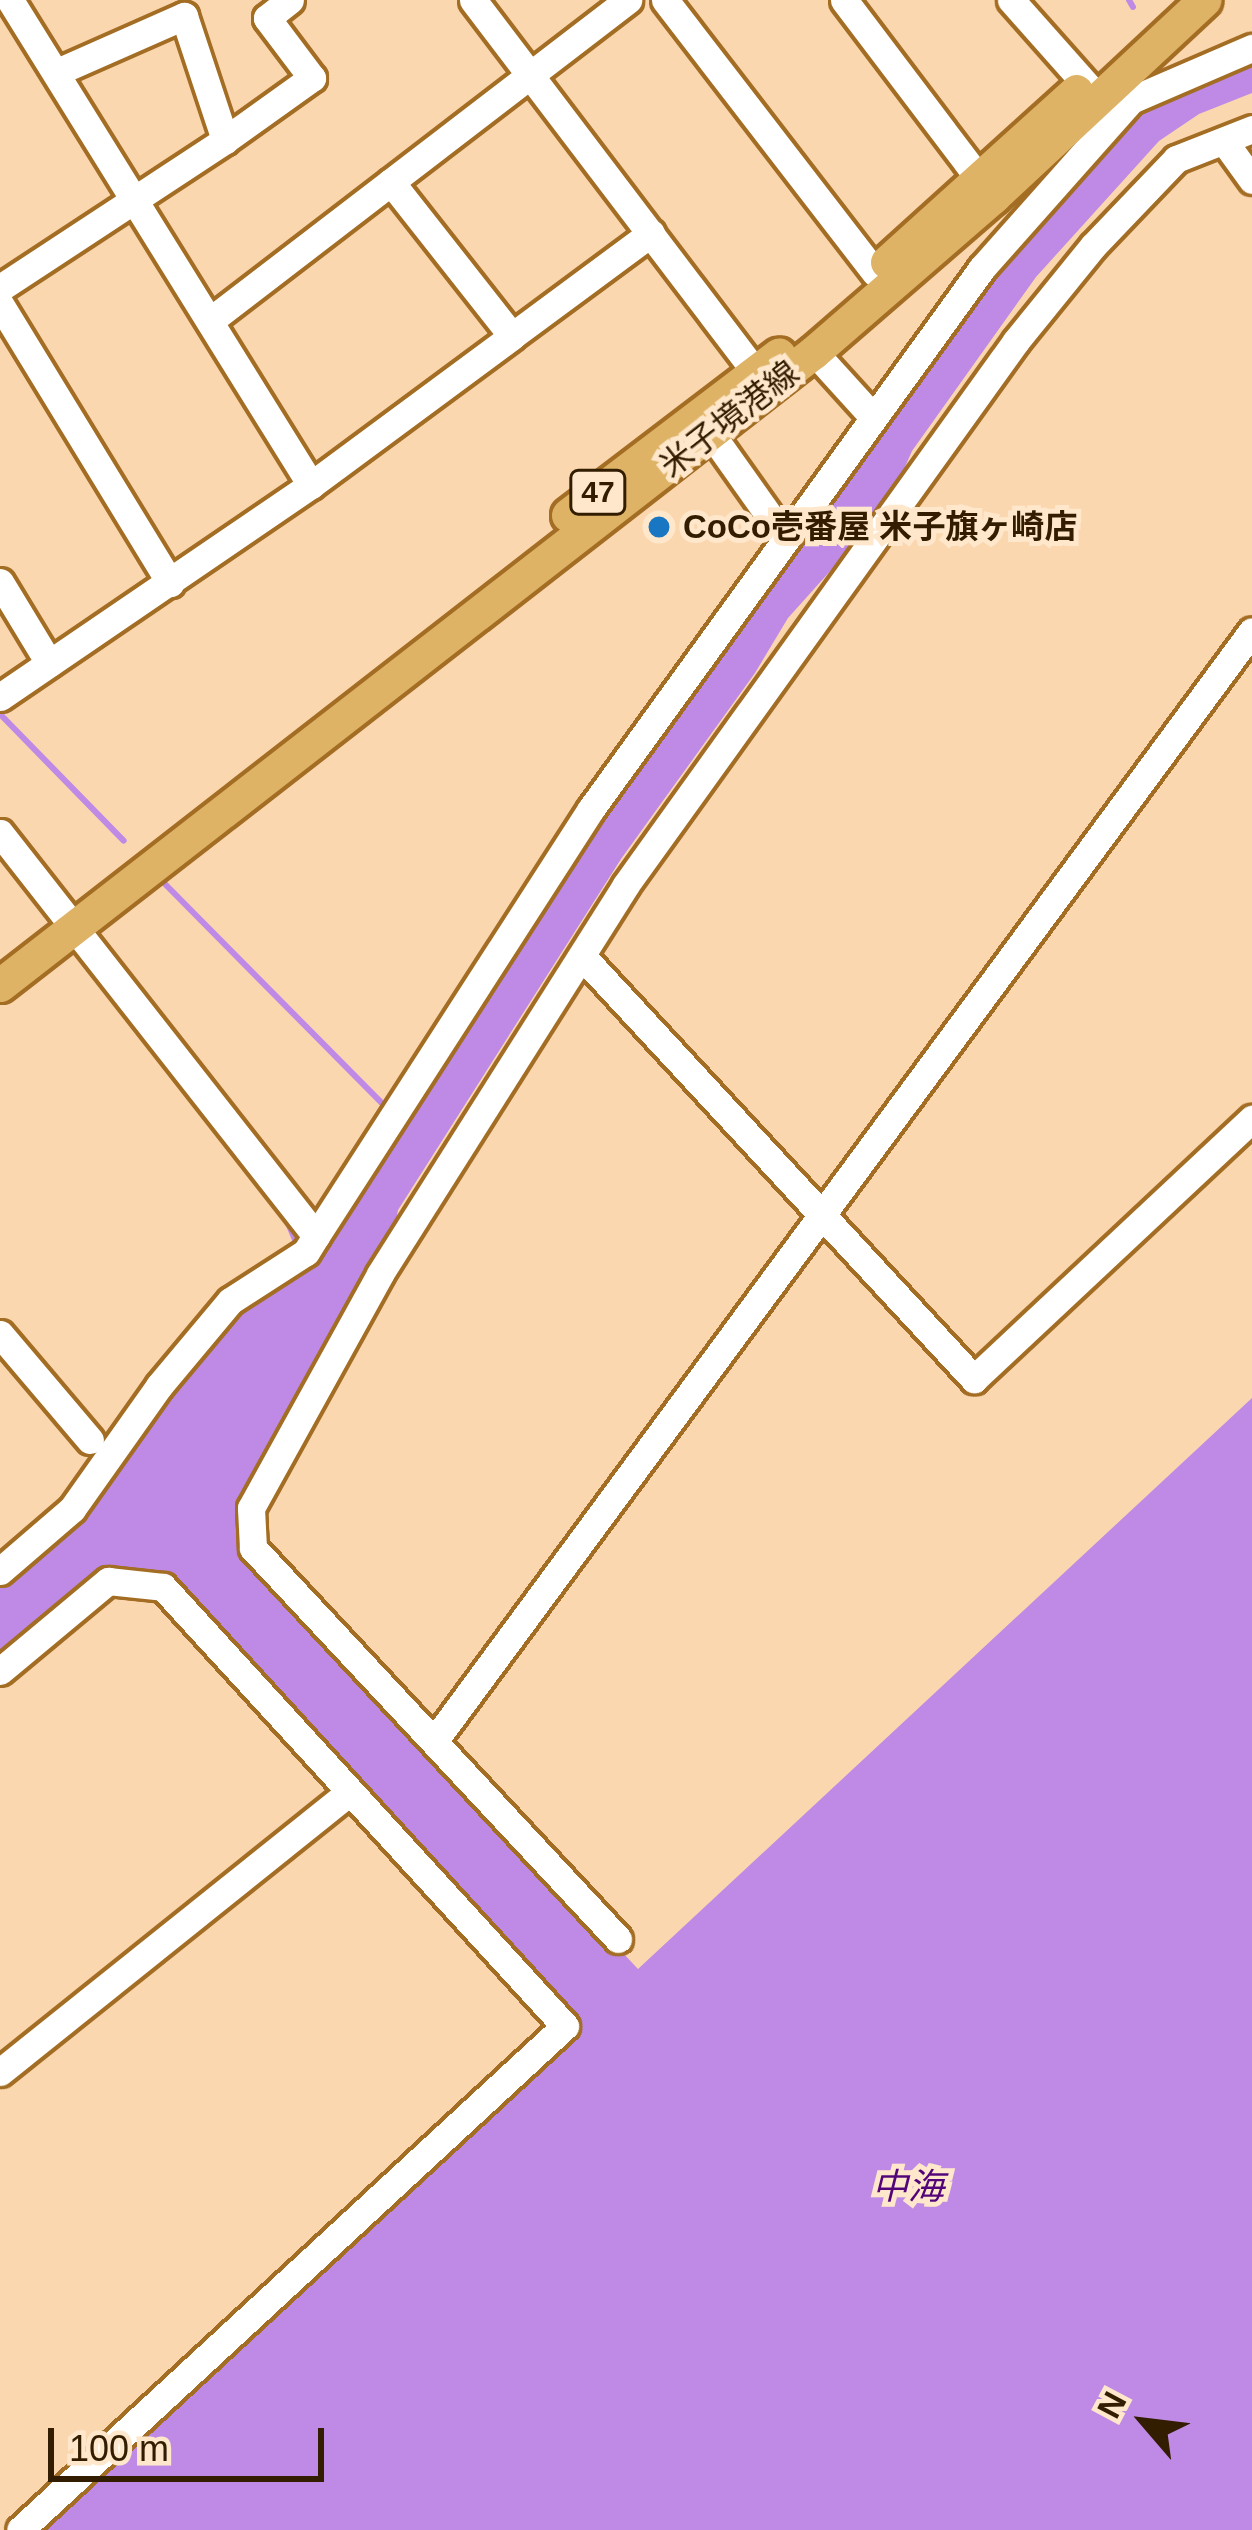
<!DOCTYPE html>
<meta charset="utf-8">
<style>
body{margin:0}
#map{position:relative;width:1252px;height:2530px;overflow:hidden;background:#fbd7af;font-family:Arial,"Noto Sans JP",sans-serif}
div>[style]{position:absolute}
.water>*{inset:0;background:#be8ae6}
.stream>*{height:6px;margin:-3px;padding:0 3px;transform-origin:3px;border-radius:3px;background:#be8ae6}
.roads{filter:drop-shadow(3px 0 #a36d24) drop-shadow(-3px 0 #a36d24) drop-shadow(0 3px #a36d24) drop-shadow(0 -3px #a36d24)}
.minor>*{height:27px;margin:-13.5px;padding:0 13.5px;transform-origin:13.5px;border-radius:13.5px;background:#fff}
.major>*{height:33px;margin:-16.5px;padding:0 16.5px;transform-origin:16.5px;border-radius:16.5px;background:#dfb366}
.dots>*{width:33px;height:33px;translate:-50% -50%;box-sizing:border-box;border:6px solid #ffe7cc;border-radius:50%}
span{translate:-50% -50%;white-space:nowrap;text-align:center;line-height:1.15;-webkit-text-stroke:10px #ffe7cc;paint-order:stroke}
.shield-label span{padding:3px 9px;background:#ffe7cc;border:3px solid;border-radius:9px;-webkit-text-stroke-width:0}
.shield-label{font-size:30px;color:#331d00;font-weight:700}
.street-label{font-size:33px;color:#331d00}
.poi-label{font-size:33px;color:#331d00;font-weight:700}
.left{translate:0 -50%;text-align:left}
.water-label{font-size:36px;color:#520578;font-style:italic}
.north{position:absolute;left:1084px;top:2362px;width:120px;height:120px;-webkit-text-stroke:9px #ffe7cc;paint-order:stroke;rotate:298deg;font-size:33px;font-weight:700;line-height:48px;text-align:center;color:#331d00}
.north::after{content:'';display:block;margin:auto;width:42px;height:54px;background:#331d00;clip-path:polygon(50% 0,100% 100%,50% 72%,0 100%)}
.scale{position:absolute;left:48px;top:2428px;width:276px;height:54px;box-sizing:border-box;border:6px solid #331d00;border-top:0;padding-left:15px;font-size:36px;line-height:42px;white-space:nowrap;color:#331d00;-webkit-text-stroke:9px #ffe7cc;paint-order:stroke}
</style>
<div id="map">
<div class="water">
<div style="clip-path:polygon(1252px 60px,1252px 93px,1199px 114px,1159px 141px,1036px 277px,912px 451px,901px 476px,841px 559px,788px 618px,755px 673px,621px 859px,398px 1210px,392px 1241px,244px 1550px,638px 1969px,1252px 1398px,1252px 2530px,33px 2530px,579px 2023px,165px 1572px,106px 1568px,0 1655px,0 1584px,231px 1317px,305px 1266px,536px 911px,1009px 248px,1124px 118px)"></div>
</div>
<div class="stream">
<div style="left:1129px;top:0;width:8px;rotate:60deg"></div>
<div style="left:0;top:714px;width:177px;rotate:45.7deg"></div>
<div style="left:165px;top:884px;width:314px;rotate:45.3deg"></div>
<div style="left:285px;top:1216px;width:30px;rotate:67deg"></div>
</div>
<div class="roads">
<div class="minor">
<div style="left:10px;top:0;width:571px;rotate:58.18deg"></div>
<div style="left:473px;top:0;width:487px;rotate:52.8deg"></div>
<div style="left:665px;top:0;width:344px;rotate:52.4deg"></div>
<div style="left:844px;top:0;width:221px;rotate:52.9deg"></div>
<div style="left:1011px;top:0;width:132px;rotate:48.4deg"></div>
<div style="left:57px;top:72px;width:139px;rotate:-23.8deg"></div>
<div style="left:184px;top:16px;width:131px;rotate:71.7deg"></div>
<div style="left:225px;top:140px;width:107px;rotate:-35.5deg"></div>
<div style="left:312px;top:78px;width:75px;rotate:-126.9deg"></div>
<div style="left:267px;top:18px;width:29px;rotate:-38deg"></div>
<div style="left:1224px;top:141px;width:48px;rotate:54.3deg"></div>
<div style="left:0;top:288px;width:269px;rotate:-33.3deg"></div>
<div style="left:0;top:304px;width:327px;rotate:58.6deg"></div>
<div style="left:211px;top:320px;width:526px;rotate:-37.5deg"></div>
<div style="left:512px;top:336px;width:173px;rotate:-36.5deg"></div>
<div style="left:814px;top:352px;width:88px;rotate:47.8deg"></div>
<div style="left:712px;top:435px;width:126px;rotate:54.7deg"></div>
<div style="left:0;top:582px;width:95px;rotate:58.8deg"></div>
<div style="left:0;top:697px;width:376px;rotate:-34.3deg"></div>
<div style="left:311px;top:485px;width:250px;rotate:-36.5deg"></div>
<div style="left:512px;top:336px;width:196px;rotate:-128.2deg"></div>
<div style="left:0;top:833px;width:512px;rotate:51.9deg"></div>
<div style="left:316px;top:1236px;width:508px;rotate:-57.22deg"></div>
<div style="left:591px;top:809px;width:668px;rotate:-54.14deg"></div>
<div style="left:982px;top:268px;width:225px;rotate:-48.4deg"></div>
<div style="left:1131px;top:100px;width:132px;rotate:-23.3deg"></div>
<div style="left:582px;top:956px;width:577px;rotate:47.18deg"></div>
<div style="left:974px;top:1379px;width:381px;rotate:-43.1deg"></div>
<div style="left:0;top:1334px;width:139px;rotate:49.7deg"></div>
<div style="left:0;top:1571px;width:95px;rotate:-40.7deg"></div>
<div style="left:72px;top:1509px;width:151px;rotate:-54.7deg"></div>
<div style="left:159px;top:1386px;width:111px;rotate:-50.1deg"></div>
<div style="left:230px;top:1301px;width:90px;rotate:-32.8deg"></div>
<div style="left:306px;top:1252px;width:19px;rotate:-58deg"></div>
<div style="left:0;top:1671px;width:141px;rotate:-39.8deg"></div>
<div style="left:108px;top:1581px;width:55px;rotate:6.2deg"></div>
<div style="left:163px;top:1587px;width:595px;rotate:47.52deg"></div>
<div style="left:565px;top:2026px;width:742px;rotate:137.24deg"></div>
<div style="left:435px;top:1740px;width:1377px;rotate:-53.62deg"></div>
<div style="left:618px;top:1939px;width:535px;rotate:-133.03deg"></div>
<div style="left:253px;top:1548px;width:40px;rotate:-92.9deg"></div>
<div style="left:251px;top:1508px;width:267px;rotate:-61.1deg"></div>
<div style="left:380px;top:1274px;width:459px;rotate:-57.7deg"></div>
<div style="left:625px;top:886px;width:671px;rotate:-54.34deg"></div>
<div style="left:1016px;top:341px;width:122px;rotate:-51deg"></div>
<div style="left:1093px;top:246px;width:120px;rotate:-46.3deg"></div>
<div style="left:1176px;top:159px;width:82px;rotate:-21.5deg"></div>
<div style="left:0;top:2072px;width:448px;rotate:-38.7deg"></div>
</div>
<div class="major">
<div style="left:887px;top:262px;width:255px;rotate:-42.1deg"></div>
<div style="left:568px;top:515px;width:265px;rotate:-37.3deg"></div>
<div style="left:0;top:985px;width:1031px;rotate:-37.87deg"></div>
<div style="left:814px;top:352px;width:237px;rotate:-40.9deg"></div>
<div style="left:993px;top:197px;width:289px;rotate:-43deg"></div>
</div>
</div>
<div class="dots">
<div style="left:659px;top:527px;background:#1876c2"></div>
</div>
<div class="shield-label">
<span style="left:598px;top:492px">47</span>
</div>
<div class="street-label">
<span style="left:729px;top:419px;rotate:-38deg">米子境港線</span>
</div>
<div class="poi-label">
<span class="left" style="left:683px;top:527px">CoCo壱番屋 米子旗ヶ崎店</span>
</div>
<div class="water-label">
<span style="left:908px;top:2187px">中海</span>
</div>
<div class="north">N</div>
<div class="scale">100 m</div>
</div>
